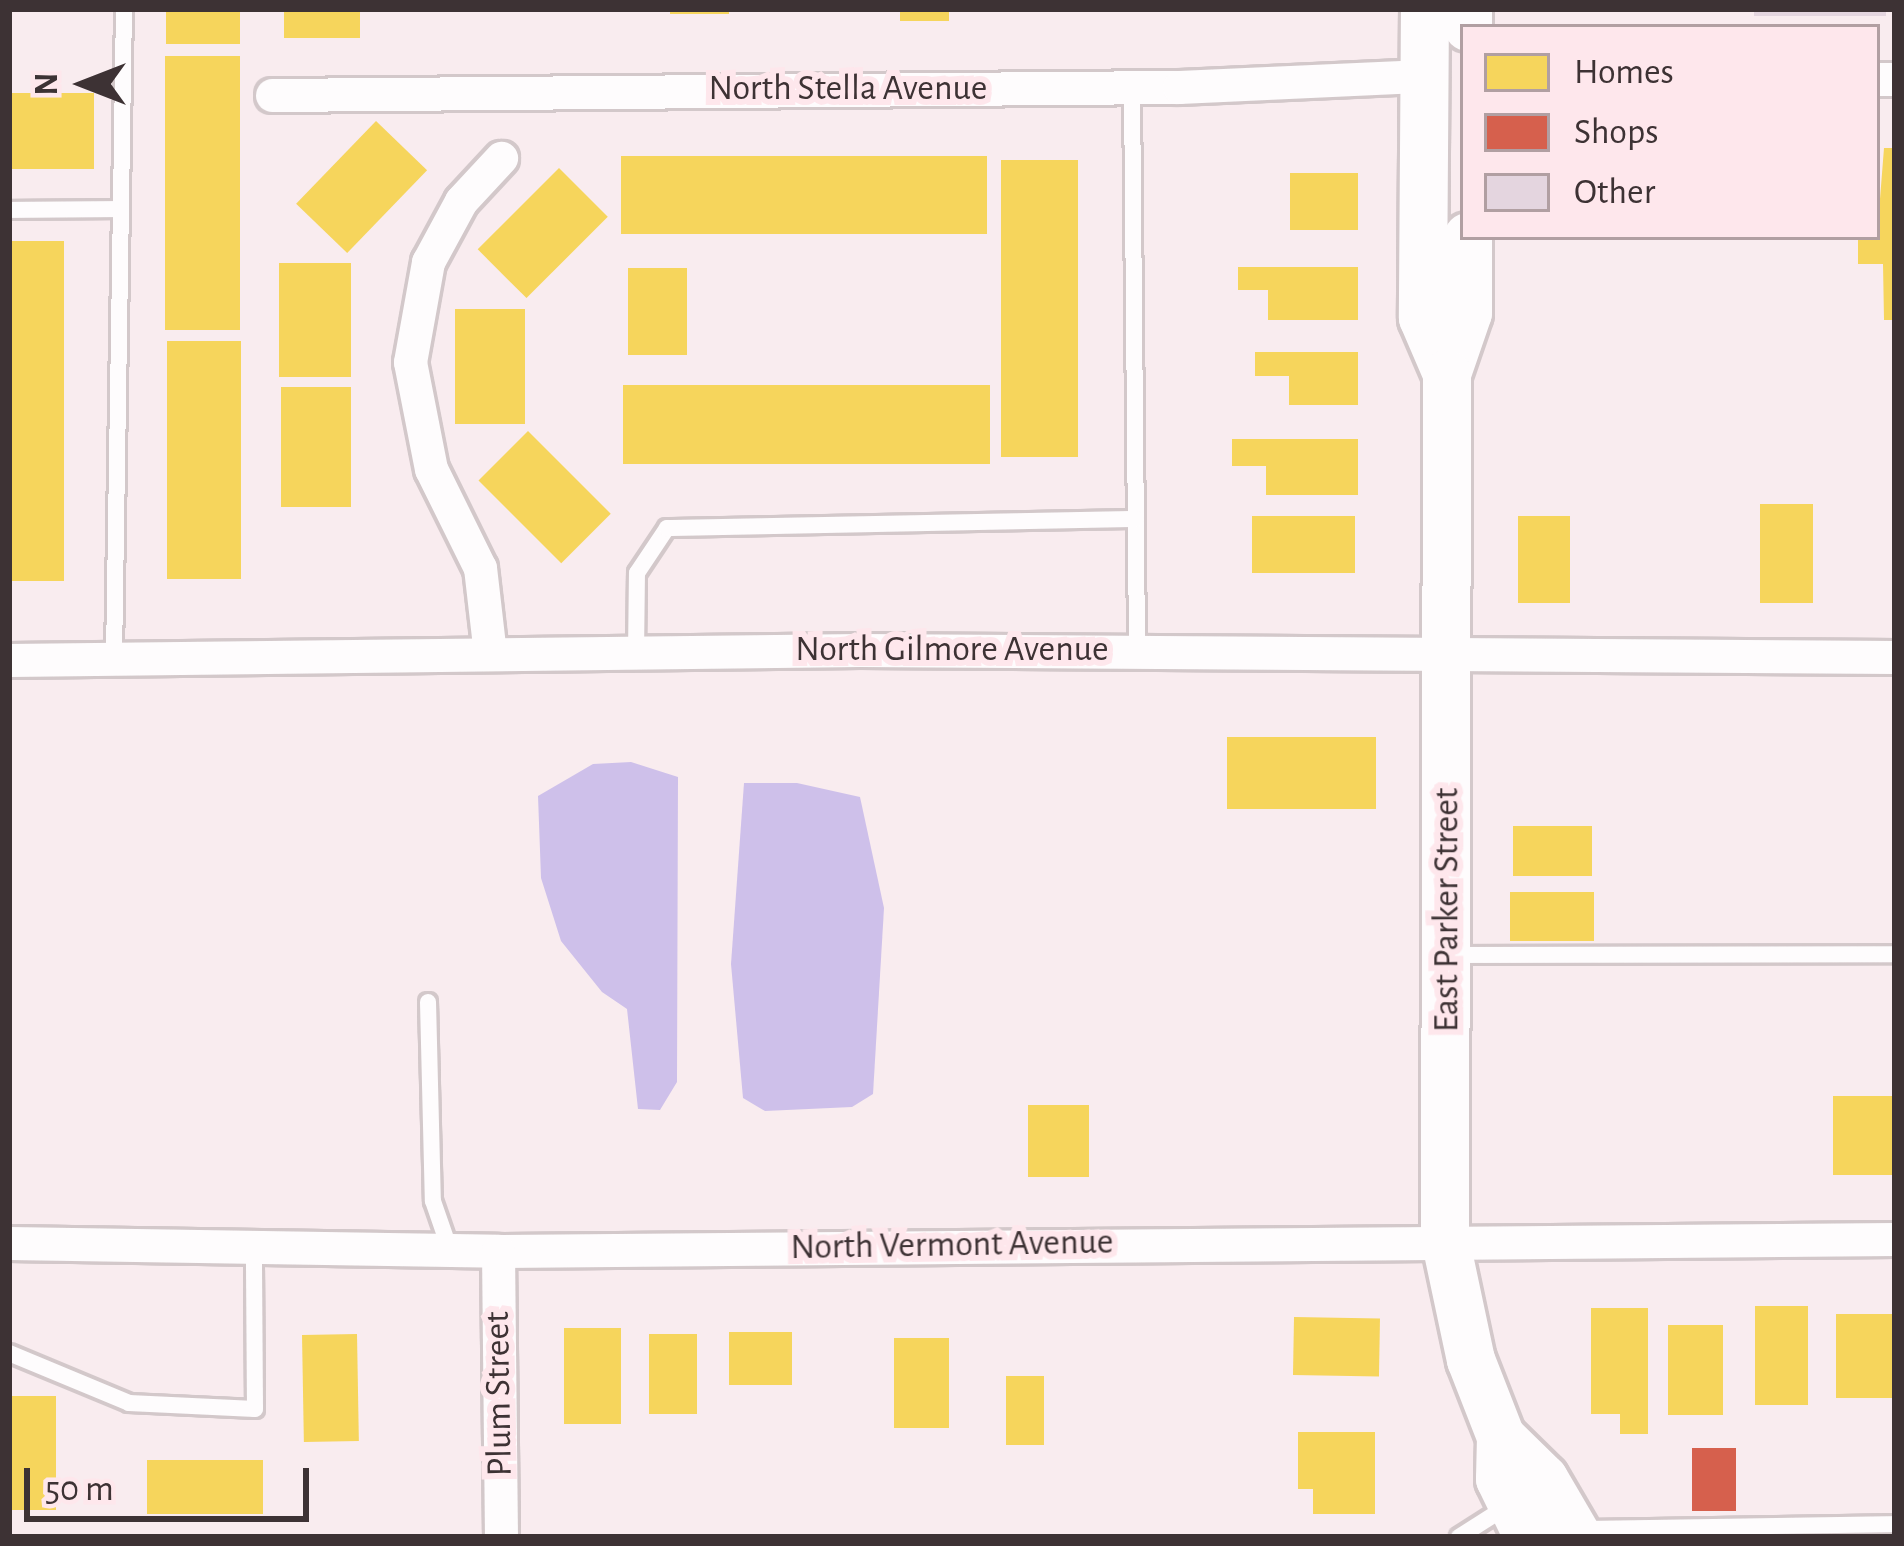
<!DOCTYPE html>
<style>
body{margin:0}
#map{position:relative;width:1904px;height:1546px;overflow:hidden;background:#f9ecef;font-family:"Alegreya Sans",sans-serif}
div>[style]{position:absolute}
.water>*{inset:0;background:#cec0ea}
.homes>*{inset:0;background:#f6d55c;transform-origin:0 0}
.shops>*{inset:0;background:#d6604d;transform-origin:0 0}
.building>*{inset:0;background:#e4d5df;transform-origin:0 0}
.roads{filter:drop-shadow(3px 0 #d3c8ca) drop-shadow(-3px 0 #d3c8ca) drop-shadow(0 3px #d3c8ca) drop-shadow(0 -3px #d3c8ca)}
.lane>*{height:16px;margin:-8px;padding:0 8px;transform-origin:8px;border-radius:8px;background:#fefcfd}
.street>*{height:33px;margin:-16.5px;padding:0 16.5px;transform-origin:16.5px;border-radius:16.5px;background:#fefcfd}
.secondary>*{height:48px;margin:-24px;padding:0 24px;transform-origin:24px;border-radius:24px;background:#fefcfd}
span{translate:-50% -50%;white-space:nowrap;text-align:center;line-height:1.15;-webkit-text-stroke:12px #fee7ec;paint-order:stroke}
.street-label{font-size:36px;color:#3d3234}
.frame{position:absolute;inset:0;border:12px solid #3d3234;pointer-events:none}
.legend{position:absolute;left:1460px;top:24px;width:420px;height:216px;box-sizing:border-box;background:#fee7ec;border:3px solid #b19fa2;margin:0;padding:15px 21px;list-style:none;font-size:36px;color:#3d3234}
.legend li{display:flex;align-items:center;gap:24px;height:60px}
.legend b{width:60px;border:3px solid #b19fa2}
.north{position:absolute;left:24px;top:24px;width:120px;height:120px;-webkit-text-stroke:9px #fee7ec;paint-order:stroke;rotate:270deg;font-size:33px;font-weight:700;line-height:48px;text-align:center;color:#3d3234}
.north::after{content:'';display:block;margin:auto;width:42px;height:54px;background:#3d3234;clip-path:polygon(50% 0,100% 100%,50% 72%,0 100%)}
.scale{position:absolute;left:24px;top:1468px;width:285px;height:54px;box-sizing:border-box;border:6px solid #3d3234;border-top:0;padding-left:15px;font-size:36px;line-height:42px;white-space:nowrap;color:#3d3234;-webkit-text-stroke:9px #fee7ec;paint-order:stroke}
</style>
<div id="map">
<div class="water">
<div style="clip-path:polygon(631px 762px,678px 777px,677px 1082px,660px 1110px,638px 1109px,627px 1009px,602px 992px,561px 941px,541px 878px,538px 796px,593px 764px)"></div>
<div style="clip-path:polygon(744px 783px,797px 783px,860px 797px,884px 908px,873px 1094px,852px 1107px,765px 1111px,743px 1098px,731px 964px)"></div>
</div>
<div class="homes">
<div style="left:166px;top:9px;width:74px;height:35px"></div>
<div style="left:284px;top:9px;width:76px;height:29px"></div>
<div style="left:670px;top:9px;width:59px;height:5px"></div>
<div style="left:900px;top:9px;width:49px;height:12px"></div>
<div style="left:165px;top:56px;width:75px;height:274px"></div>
<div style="left:9px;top:93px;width:85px;height:76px"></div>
<div style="left:376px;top:121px;width:71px;height:115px;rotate:44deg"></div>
<div style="clip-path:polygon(1884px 148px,1895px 148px,1895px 320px,1884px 320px,1883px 264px,1858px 264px,1858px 237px,1877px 237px)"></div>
<div style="left:987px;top:156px;width:78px;height:366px;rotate:90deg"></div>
<div style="left:1001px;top:160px;width:77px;height:297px"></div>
<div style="left:559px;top:168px;width:69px;height:115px;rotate:45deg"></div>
<div style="left:1290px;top:173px;width:68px;height:57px"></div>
<div style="left:9px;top:241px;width:55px;height:340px"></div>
<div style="left:279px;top:263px;width:72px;height:114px"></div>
<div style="clip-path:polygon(1238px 267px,1358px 267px,1358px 320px,1268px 320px,1268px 290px,1238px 290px)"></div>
<div style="left:628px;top:268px;width:59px;height:87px"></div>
<div style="left:455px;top:309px;width:70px;height:115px"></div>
<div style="left:167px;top:341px;width:74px;height:238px"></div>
<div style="clip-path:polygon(1255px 352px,1358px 352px,1358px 405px,1289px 405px,1289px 376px,1255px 376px)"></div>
<div style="left:990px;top:385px;width:79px;height:367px;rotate:90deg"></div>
<div style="left:281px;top:387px;width:70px;height:120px"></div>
<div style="left:528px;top:431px;width:117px;height:70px;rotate:45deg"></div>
<div style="clip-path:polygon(1232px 439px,1358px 439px,1358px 495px,1266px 495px,1266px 466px,1232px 466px)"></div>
<div style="left:1760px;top:504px;width:53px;height:99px"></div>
<div style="left:1252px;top:516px;width:103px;height:57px"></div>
<div style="left:1518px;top:516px;width:52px;height:87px"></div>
<div style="left:1227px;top:737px;width:149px;height:72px"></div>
<div style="left:1513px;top:826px;width:79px;height:50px"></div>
<div style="left:1510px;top:892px;width:84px;height:49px"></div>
<div style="left:1833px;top:1096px;width:60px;height:79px"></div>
<div style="left:1028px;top:1105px;width:61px;height:72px"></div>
<div style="left:1755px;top:1306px;width:53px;height:99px"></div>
<div style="clip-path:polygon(1591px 1308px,1648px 1308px,1648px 1434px,1620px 1434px,1620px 1414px,1591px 1414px)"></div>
<div style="left:1836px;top:1314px;width:59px;height:84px"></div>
<div style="left:1294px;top:1317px;width:86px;height:58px;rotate:1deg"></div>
<div style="left:1668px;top:1325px;width:55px;height:90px"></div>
<div style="left:564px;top:1328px;width:57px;height:96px"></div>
<div style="left:729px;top:1332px;width:63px;height:53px"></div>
<div style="left:357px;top:1334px;width:107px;height:55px;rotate:89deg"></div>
<div style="left:649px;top:1334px;width:48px;height:80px"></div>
<div style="left:894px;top:1338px;width:55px;height:90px"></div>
<div style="left:1006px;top:1376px;width:38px;height:69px"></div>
<div style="left:9px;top:1396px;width:47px;height:114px"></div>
<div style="clip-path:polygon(1298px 1432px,1375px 1432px,1375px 1514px,1313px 1514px,1313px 1489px,1298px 1489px)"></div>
<div style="left:147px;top:1460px;width:116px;height:54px"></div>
</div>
<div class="shops">
<div style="left:1692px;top:1448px;width:44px;height:63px"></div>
</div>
<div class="building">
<div style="left:1754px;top:9px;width:132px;height:7px"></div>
</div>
<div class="roads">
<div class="lane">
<div style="left:1132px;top:88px;width:562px;rotate:89.49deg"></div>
<div style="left:9px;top:210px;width:108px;rotate:-0.5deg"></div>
<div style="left:636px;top:653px;width:80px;rotate:-89.3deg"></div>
<div style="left:637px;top:573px;width:54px;rotate:-56.3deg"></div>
<div style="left:667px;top:528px;width:469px;rotate:-1.1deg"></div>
<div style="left:114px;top:658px;width:649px;rotate:-89.12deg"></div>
<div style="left:1452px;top:955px;width:443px;rotate:-0.1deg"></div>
<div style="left:428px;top:1002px;width:199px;rotate:88.6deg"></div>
<div style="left:433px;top:1201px;width:52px;rotate:70.9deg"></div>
<div style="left:9px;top:1353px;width:130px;rotate:22.6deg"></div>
<div style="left:129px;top:1403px;width:126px;rotate:2.7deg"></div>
<div style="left:255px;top:1409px;width:163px;rotate:-90.4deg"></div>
<div style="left:1578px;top:1529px;width:317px;rotate:-0.9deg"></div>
<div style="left:1459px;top:1537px;width:59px;rotate:-32.6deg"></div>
</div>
<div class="street">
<div style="left:1877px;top:79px;width:18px"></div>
<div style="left:272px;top:95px;width:907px;rotate:-0.51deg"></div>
<div style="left:1179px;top:87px;width:245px;rotate:-2.6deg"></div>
<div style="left:490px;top:654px;width:87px;rotate:-96.6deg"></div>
<div style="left:480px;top:568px;width:110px;rotate:-116.3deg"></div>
<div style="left:431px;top:469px;width:109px;rotate:-101.1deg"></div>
<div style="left:410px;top:362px;width:102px;rotate:-79.8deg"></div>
<div style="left:428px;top:262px;width:69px;rotate:-61.6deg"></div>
<div style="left:461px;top:201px;width:59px;rotate:-47.1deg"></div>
<div style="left:9px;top:660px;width:851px;rotate:-0.67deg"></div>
<div style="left:860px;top:650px;width:1035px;rotate:0.39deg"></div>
<div style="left:9px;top:1243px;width:489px;rotate:0.9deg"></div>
<div style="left:498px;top:1251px;width:1397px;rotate:-0.49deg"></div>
<div style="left:498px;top:1251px;width:286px;rotate:89.4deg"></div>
</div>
<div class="secondary">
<div style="left:1425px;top:9px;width:309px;rotate:90.4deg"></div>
<div style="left:1423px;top:318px;width:61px;rotate:66.8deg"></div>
<div style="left:1468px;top:9px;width:18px;rotate:90deg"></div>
<div style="left:1468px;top:237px;width:76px;rotate:90deg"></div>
<div style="left:1468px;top:313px;width:65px;rotate:109deg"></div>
<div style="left:1447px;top:374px;width:864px;rotate:90.13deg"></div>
<div style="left:1445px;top:1238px;width:125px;rotate:78deg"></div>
<div style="left:1471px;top:1360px;width:83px;rotate:68.7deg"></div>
<div style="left:1501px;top:1437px;width:42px;rotate:91.4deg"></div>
<div style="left:1500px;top:1479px;width:64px;rotate:64.2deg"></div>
<div style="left:1501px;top:1437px;width:60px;rotate:44.3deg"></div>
<div style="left:1544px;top:1479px;width:67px;rotate:59.6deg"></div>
</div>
</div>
<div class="street-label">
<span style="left:848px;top:89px">North Stella Avenue</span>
<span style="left:952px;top:650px">North Gilmore Avenue</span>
<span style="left:1447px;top:910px;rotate:-90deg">East Parker Street</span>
<span style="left:952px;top:1245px;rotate:-1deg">North Vermont Avenue</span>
<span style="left:499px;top:1394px;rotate:-91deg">Plum Street</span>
</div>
<div class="frame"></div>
<ul class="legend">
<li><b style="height:33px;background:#f6d55c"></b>Homes</li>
<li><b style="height:33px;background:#d6604d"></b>Shops</li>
<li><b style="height:33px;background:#e4d5df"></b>Other</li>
</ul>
<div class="north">N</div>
<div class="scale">50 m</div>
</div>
